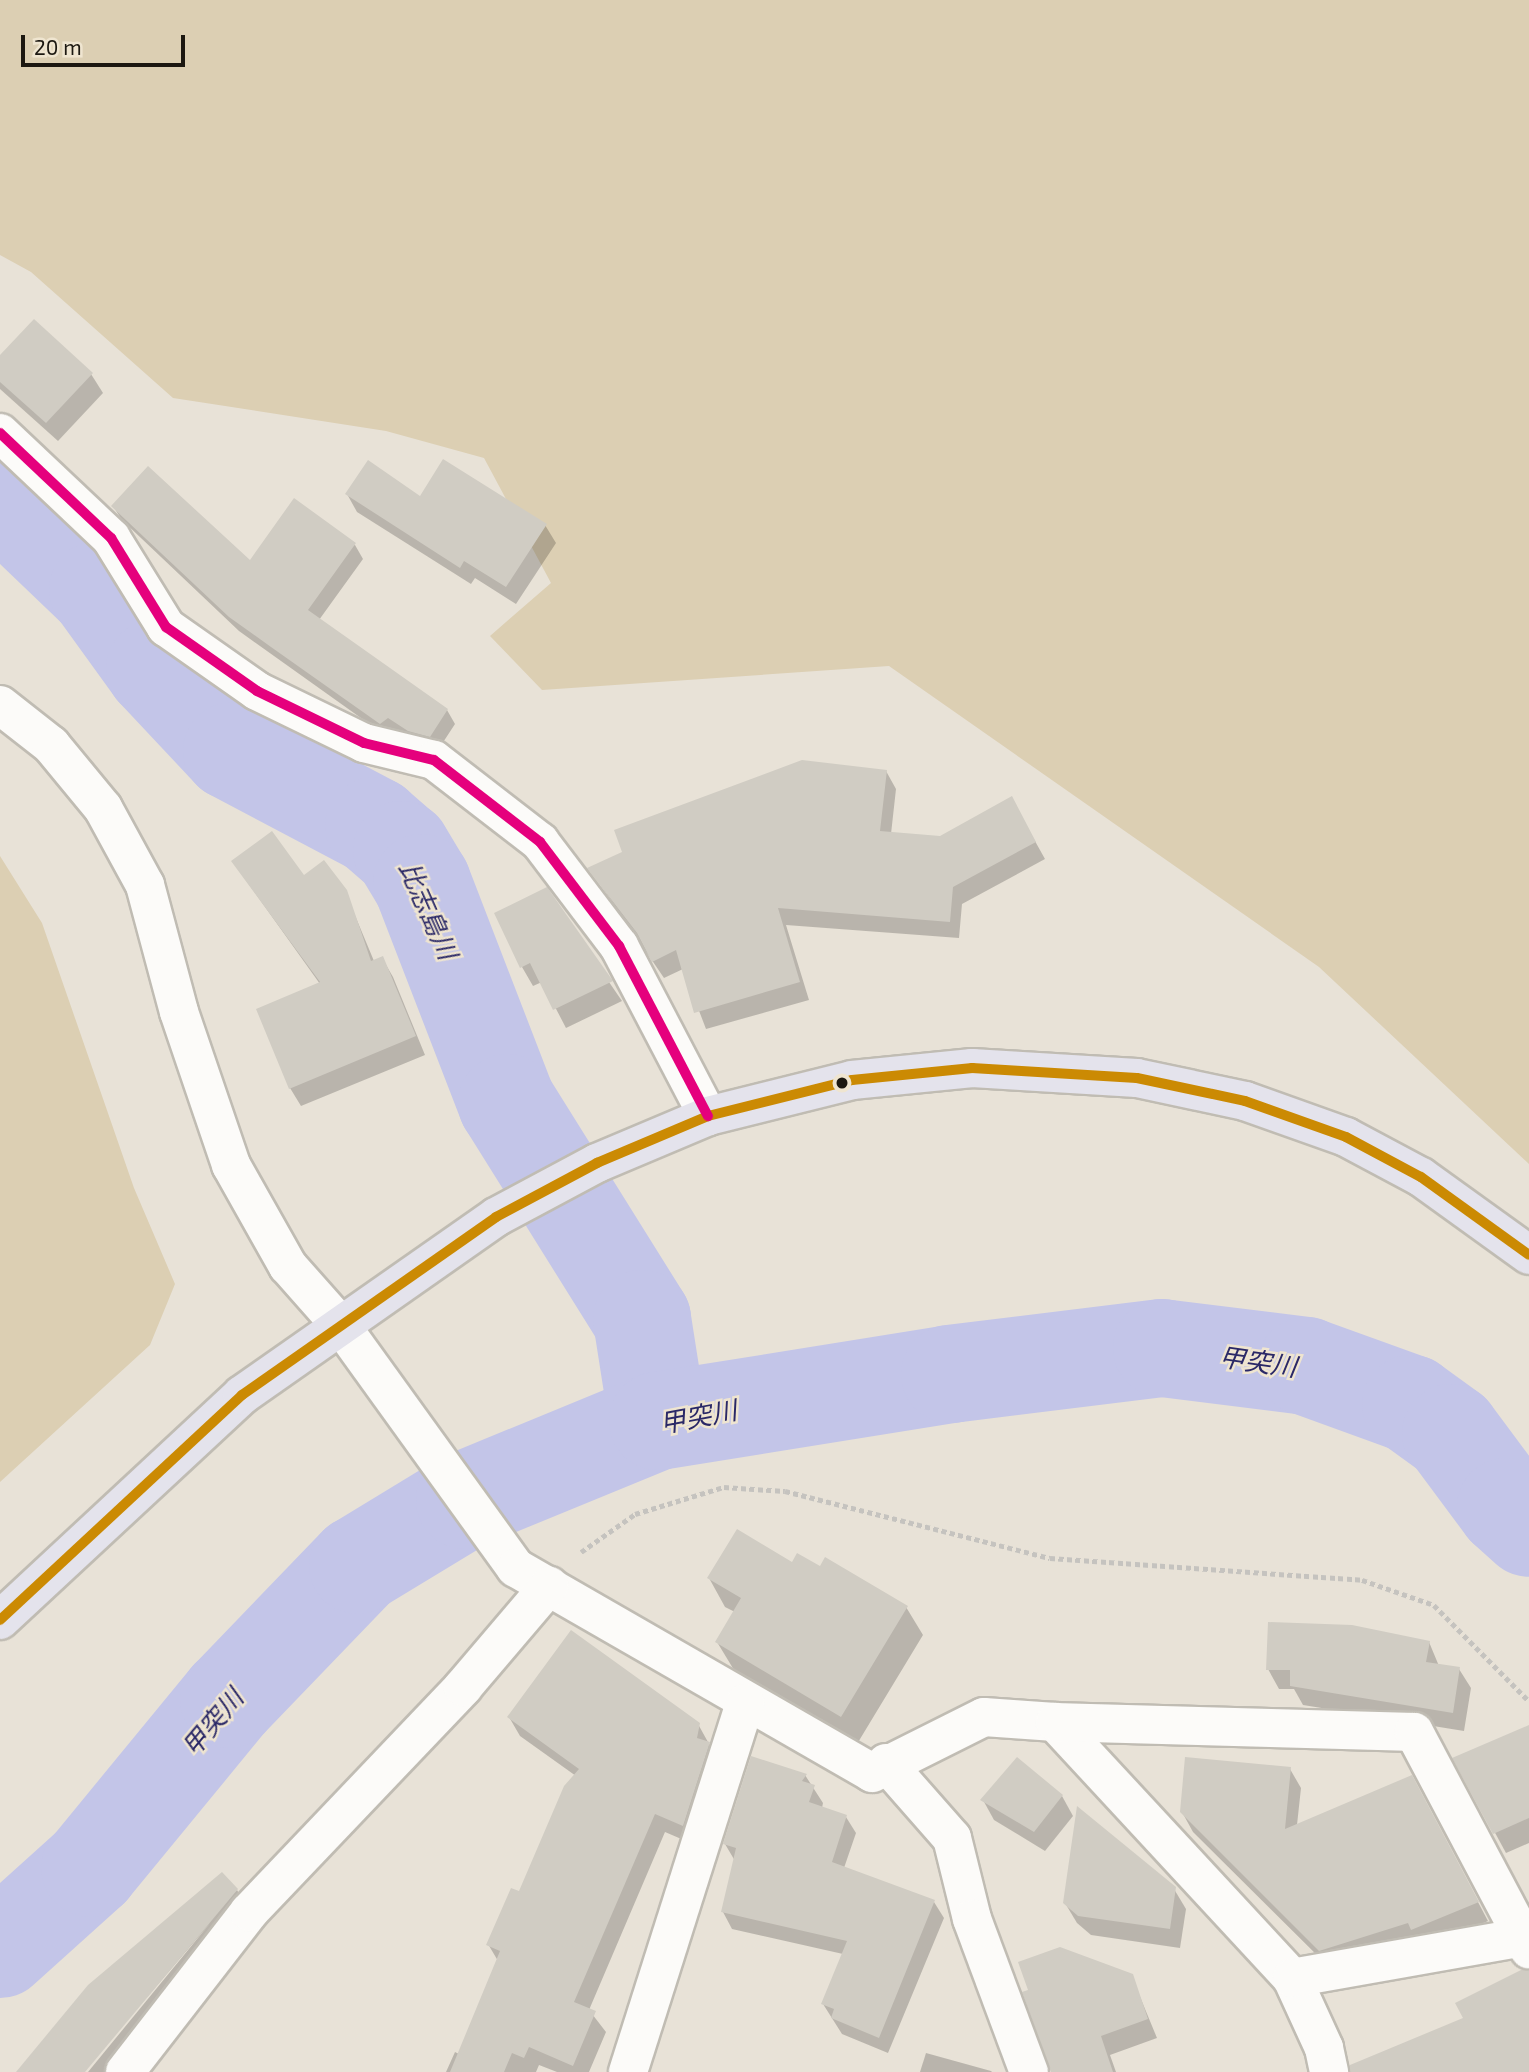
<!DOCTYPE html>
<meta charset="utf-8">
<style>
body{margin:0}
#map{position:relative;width:1529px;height:2072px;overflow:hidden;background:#e8e2d7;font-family:"Exo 2","Noto Sans JP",sans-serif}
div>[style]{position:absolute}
.green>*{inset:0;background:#dccfb3}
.shadow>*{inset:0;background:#0003}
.river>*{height:98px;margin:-49px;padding:0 49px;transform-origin:49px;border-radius:49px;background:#c3c5e8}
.building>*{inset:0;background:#d0ccc3}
.path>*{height:4.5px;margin-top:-2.25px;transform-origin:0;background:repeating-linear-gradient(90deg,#c5c3bf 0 5px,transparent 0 8.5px)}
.roads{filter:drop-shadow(2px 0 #c0bcb3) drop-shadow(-2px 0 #c0bcb3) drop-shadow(0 2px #c0bcb3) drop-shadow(0 -2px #c0bcb3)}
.minor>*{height:38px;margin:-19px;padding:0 19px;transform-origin:19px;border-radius:19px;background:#fcfbf9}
.highway>*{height:38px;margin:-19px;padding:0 19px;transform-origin:19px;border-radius:19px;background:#e4e3ec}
.bus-1>*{height:10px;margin:-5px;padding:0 5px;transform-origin:5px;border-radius:5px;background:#cb8a03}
.bus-2>*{height:10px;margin:-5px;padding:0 5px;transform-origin:5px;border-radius:5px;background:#e5007d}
.dots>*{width:19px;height:19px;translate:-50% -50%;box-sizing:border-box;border:4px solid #efe5d0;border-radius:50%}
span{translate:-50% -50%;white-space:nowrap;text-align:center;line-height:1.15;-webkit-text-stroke:5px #efe5d0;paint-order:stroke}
.water-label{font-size:26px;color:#2a2867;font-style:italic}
.scale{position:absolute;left:21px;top:35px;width:164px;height:32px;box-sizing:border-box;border:4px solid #1c1811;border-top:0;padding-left:9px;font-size:21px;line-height:24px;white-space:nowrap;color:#1c1811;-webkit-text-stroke:5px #efe5d0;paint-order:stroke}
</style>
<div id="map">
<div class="green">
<div style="clip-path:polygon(0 0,1529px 0,1529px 1164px,1319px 967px,889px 666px,542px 690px,490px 636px,551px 583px,484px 458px,386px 431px,173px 398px,31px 272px,0 255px)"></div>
<div style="clip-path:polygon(0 856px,42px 923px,134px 1188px,175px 1284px,150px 1345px,0 1482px)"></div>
</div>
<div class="shadow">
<div style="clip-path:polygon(0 357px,91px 374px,103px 393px,58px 441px,0 389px)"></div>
<div style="clip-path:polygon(347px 494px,420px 498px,545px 525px,556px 543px,516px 604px,475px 578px,471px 584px,357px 512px)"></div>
<div style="clip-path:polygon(113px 506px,250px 562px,355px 545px,363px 559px,319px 620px,447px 710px,455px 724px,438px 750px,389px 738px,239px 631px,122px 520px)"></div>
<div style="clip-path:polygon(886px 771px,896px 789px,891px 834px,940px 838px,1021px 816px,1045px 859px,962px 904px,959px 938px,786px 925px,809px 1000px,706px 1029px,683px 969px,664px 978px,590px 869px)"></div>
<div style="clip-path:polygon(233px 862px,304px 877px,346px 894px,374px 961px,382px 958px,393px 977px,425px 1055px,301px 1106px,290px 1088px,320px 984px)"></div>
<div style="clip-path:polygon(546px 890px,622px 1001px,566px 1028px,542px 982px,533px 986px,522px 967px)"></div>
<div style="clip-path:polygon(793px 1564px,820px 1568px,906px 1607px,923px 1635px,857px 1744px,734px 1670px,717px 1642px,735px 1612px,725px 1607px,709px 1578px)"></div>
<div style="clip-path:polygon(1429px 1642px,1439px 1666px,1459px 1669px,1471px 1688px,1464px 1731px,1303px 1705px,1294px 1689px,1279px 1689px,1268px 1669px)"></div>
<div style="clip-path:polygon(509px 1717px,698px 1724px,719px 1762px,693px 1844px,665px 1832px,589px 2010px,606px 2032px,589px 2072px,557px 2072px,539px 2065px,536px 2072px,446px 2072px,455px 2052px,459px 2054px,498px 1961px,488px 1944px,520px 1893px,576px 1776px,520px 1736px)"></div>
<div style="clip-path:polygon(1529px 1738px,1529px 1843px,1506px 1853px,1455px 1759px)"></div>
<div style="clip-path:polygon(1290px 1769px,1301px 1788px,1297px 1825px,1422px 1796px,1488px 1921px,1423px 1949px,1331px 1969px,1193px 1832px,1182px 1812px)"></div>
<div style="clip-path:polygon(805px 1775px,823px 1803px,822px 1808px,846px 1817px,856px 1833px,844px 1868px,934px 1902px,944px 1918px,888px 2053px,842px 2034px,823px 2004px,843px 1954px,732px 1929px,723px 1912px,735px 1861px,725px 1844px)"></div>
<div style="clip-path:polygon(1062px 1796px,1073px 1816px,1045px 1851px,994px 1820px,983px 1800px)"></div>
<div style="clip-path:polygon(1174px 1889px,1186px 1909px,1180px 1948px,1091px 1935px,1077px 1923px,1065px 1903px)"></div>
<div style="clip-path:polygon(237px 1890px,253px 1917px,123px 2072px,88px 2072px,211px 1922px,83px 2072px,18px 2072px)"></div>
<div style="clip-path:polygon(1131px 1975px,1157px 2038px,1110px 2055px,1116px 2072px,1053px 2072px,1030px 1991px)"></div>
<div style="clip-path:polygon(926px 2053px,991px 2071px,992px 2072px,920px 2072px)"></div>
</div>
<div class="river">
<div style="left:0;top:496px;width:136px;rotate:43.8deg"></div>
<div style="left:98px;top:590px;width:97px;rotate:54.2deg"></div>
<div style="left:155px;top:669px;width:112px;rotate:46.8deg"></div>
<div style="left:232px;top:751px;width:161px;rotate:27.8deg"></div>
<div style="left:374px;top:826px;width:37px;rotate:41deg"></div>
<div style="left:402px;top:850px;width:39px;rotate:59deg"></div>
<div style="left:422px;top:883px;width:236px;rotate:68.9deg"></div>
<div style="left:507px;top:1103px;width:255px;rotate:58deg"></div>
<div style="left:642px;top:1319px;width:103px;rotate:81.1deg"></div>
<div style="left:0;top:1949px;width:121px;rotate:-42deg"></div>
<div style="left:90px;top:1868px;width:219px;rotate:-50.6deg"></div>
<div style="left:229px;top:1699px;width:186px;rotate:-46.1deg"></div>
<div style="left:358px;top:1565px;width:125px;rotate:-31.3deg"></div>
<div style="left:465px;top:1500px;width:209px;rotate:-22.3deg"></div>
<div style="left:658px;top:1421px;width:296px;rotate:-9.1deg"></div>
<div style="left:950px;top:1374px;width:214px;rotate:-7deg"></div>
<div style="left:1162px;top:1348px;width:145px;rotate:7.1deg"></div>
<div style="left:1306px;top:1366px;width:112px;rotate:19.9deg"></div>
<div style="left:1411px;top:1404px;width:49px;rotate:35.9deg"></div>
<div style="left:1451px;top:1433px;width:92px;rotate:53.4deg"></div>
<div style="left:1506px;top:1507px;width:31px;rotate:42deg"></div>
</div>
<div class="building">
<div style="clip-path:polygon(34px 319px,93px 373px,46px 423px,0 382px,0 355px)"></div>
<div style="clip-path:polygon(443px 459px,547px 524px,506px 587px,464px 561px,460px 568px,345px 494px,368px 460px,420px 496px)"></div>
<div style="clip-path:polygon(148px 466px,250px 560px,294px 498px,356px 543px,308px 610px,448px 709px,430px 737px,408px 731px,388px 718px,380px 724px,271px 647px,229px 617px,111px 506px)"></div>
<div style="clip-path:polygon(802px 760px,887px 770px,880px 831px,940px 836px,1012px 796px,1036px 842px,953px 887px,950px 922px,778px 908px,800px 982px,694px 1013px,676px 950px,652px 962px,637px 933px,587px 868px,622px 852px,614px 830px)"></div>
<div style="clip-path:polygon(272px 831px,304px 875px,324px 860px,347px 890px,371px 961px,383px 956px,416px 1036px,289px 1089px,256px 1009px,320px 982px,231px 861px)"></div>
<div style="clip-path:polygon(547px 887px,613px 981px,553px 1010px,530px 963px,520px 968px,494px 913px)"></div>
<div style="clip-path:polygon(737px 1529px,792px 1562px,797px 1553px,820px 1566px,825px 1557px,908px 1606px,841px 1717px,715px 1642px,741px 1598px,707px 1578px)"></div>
<div style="clip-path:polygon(1268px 1622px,1352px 1625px,1430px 1641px,1426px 1662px,1460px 1667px,1453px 1713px,1290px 1686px,1290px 1670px,1266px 1670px)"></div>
<div style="clip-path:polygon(571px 1630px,700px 1723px,697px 1738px,710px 1742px,683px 1826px,655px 1814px,574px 2002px,596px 2011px,573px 2066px,529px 2047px,524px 2058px,512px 2053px,504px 2072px,450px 2072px,500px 1951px,486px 1945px,511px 1888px,519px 1891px,564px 1786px,579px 1769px,507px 1717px)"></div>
<div style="clip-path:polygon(1529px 1725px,1529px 1818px,1493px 1834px,1452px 1758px)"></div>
<div style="clip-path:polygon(751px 1756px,807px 1774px,802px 1781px,815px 1785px,809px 1802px,847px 1815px,832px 1862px,935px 1900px,879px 2038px,831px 2018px,834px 2009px,821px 2004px,847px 1941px,721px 1912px,736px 1848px,723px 1844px)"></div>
<div style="clip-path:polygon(1017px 1757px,1063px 1795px,1034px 1832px,980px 1800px)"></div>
<div style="clip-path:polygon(1185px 1757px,1291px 1767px,1285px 1829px,1412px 1775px,1479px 1902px,1411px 1930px,1408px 1923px,1319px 1951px,1180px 1812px)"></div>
<div style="clip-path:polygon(1077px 1806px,1176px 1887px,1170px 1929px,1078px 1916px,1063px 1903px)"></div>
<div style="clip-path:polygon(222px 1872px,238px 1889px,85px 2072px,16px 2072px,88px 1985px)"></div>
<div style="clip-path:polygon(1060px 1947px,1133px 1974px,1148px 2019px,1101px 2036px,1113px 2072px,1051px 2072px,1022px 1992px,1028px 1990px,1018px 1962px)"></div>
<div style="clip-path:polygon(1523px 1969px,1529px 1971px,1529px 2072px,1350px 2072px,1350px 2065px,1463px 2018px,1455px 2003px)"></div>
</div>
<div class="path">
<div style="left:581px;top:1552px;width:66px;rotate:-35.1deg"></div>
<div style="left:635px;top:1514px;width:93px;rotate:-16.9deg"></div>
<div style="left:724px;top:1487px;width:61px;rotate:3.8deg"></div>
<div style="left:785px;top:1491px;width:273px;rotate:14.2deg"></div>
<div style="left:1050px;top:1558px;width:313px;rotate:4deg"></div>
<div style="left:1362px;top:1580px;width:76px;rotate:19.1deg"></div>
<div style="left:1434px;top:1605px;width:135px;rotate:45.3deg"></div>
</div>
<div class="roads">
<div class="minor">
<div style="left:0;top:433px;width:153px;rotate:43.4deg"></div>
<div style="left:111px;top:538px;width:105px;rotate:58.3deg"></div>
<div style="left:166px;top:627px;width:111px;rotate:35.1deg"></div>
<div style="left:257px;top:691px;width:119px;rotate:25.9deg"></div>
<div style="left:364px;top:743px;width:72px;rotate:13.7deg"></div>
<div style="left:434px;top:760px;width:134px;rotate:37.7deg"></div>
<div style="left:540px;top:842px;width:131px;rotate:52.8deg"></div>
<div style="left:619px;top:946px;width:192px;rotate:62.4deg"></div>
<div style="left:0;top:705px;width:65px;rotate:38.1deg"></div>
<div style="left:51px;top:745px;width:82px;rotate:50.5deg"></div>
<div style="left:103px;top:808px;width:88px;rotate:61.4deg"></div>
<div style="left:145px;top:885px;width:131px;rotate:75deg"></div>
<div style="left:179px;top:1012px;width:162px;rotate:71.2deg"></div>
<div style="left:231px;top:1165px;width:116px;rotate:60.6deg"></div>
<div style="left:288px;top:1266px;width:81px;rotate:48.5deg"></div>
<div style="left:342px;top:1327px;width:297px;rotate:54.2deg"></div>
<div style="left:516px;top:1568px;width:411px;rotate:29.9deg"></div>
<div style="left:872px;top:1773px;width:125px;rotate:-26.6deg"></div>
<div style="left:984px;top:1717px;width:71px;rotate:4deg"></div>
<div style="left:1055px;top:1722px;width:349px;rotate:47.2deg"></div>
<div style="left:1292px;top:1978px;width:77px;rotate:65.4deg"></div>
<div style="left:1324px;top:2048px;width:25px;rotate:78deg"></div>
<div style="left:1055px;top:1722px;width:359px;rotate:1.6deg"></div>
<div style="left:1414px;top:1732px;width:246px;rotate:62.1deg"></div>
<div style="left:886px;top:1763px;width:100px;rotate:48.7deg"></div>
<div style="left:952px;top:1838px;width:83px;rotate:76.1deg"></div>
<div style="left:972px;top:1919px;width:163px;rotate:69.6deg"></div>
<div style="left:1292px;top:1978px;width:241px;rotate:-10deg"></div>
<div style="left:125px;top:2072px;width:202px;rotate:-52.2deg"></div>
<div style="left:249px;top:1912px;width:311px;rotate:-46.4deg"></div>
<div style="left:463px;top:1687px;width:133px;rotate:-49.6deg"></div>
<div style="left:628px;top:2072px;width:387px;rotate:-72.4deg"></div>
</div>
<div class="highway">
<div style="left:0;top:1620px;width:330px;rotate:-42.9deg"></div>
<div style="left:242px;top:1395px;width:310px;rotate:-35deg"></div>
<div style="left:496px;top:1217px;width:115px;rotate:-28.1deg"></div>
<div style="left:597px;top:1163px;width:121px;rotate:-22.9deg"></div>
<div style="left:708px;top:1116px;width:148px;rotate:-14deg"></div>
<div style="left:852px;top:1080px;width:121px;rotate:-5.7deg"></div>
<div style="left:972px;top:1068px;width:165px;rotate:3.5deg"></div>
<div style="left:1137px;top:1078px;width:110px;rotate:12deg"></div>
<div style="left:1245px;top:1101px;width:107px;rotate:19.6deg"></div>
<div style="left:1346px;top:1137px;width:85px;rotate:28.1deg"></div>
<div style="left:1421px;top:1177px;width:133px;rotate:35.8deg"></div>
</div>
</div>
<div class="bus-1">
<div style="left:0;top:1620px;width:330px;rotate:-42.9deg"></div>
<div style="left:242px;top:1395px;width:310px;rotate:-35deg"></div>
<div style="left:496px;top:1217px;width:115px;rotate:-28.1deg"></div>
<div style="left:597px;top:1163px;width:121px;rotate:-22.9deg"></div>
<div style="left:708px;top:1116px;width:148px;rotate:-14deg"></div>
<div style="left:852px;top:1080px;width:121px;rotate:-5.7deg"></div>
<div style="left:972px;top:1068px;width:165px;rotate:3.5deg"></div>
<div style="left:1137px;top:1078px;width:110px;rotate:12deg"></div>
<div style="left:1245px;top:1101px;width:107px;rotate:19.6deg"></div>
<div style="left:1346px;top:1137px;width:85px;rotate:28.1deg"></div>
<div style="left:1421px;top:1177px;width:133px;rotate:35.8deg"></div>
</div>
<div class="bus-2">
<div style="left:0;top:433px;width:153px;rotate:43.4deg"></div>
<div style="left:111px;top:538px;width:105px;rotate:58.3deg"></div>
<div style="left:166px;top:627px;width:111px;rotate:35.1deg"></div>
<div style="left:257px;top:691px;width:119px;rotate:25.9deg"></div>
<div style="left:364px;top:743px;width:72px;rotate:13.7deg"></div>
<div style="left:434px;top:760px;width:134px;rotate:37.7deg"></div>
<div style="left:540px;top:842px;width:131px;rotate:52.8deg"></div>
<div style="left:619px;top:946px;width:192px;rotate:62.4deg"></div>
</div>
<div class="dots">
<div style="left:842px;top:1083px;background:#1c1811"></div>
</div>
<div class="water-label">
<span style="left:429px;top:910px;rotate:66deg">比志島川</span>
<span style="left:1258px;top:1361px;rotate:8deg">甲突川</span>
<span style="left:698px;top:1416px;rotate:-11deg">甲突川</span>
<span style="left:212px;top:1722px;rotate:-50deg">甲突川</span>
</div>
<div class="scale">20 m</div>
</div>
